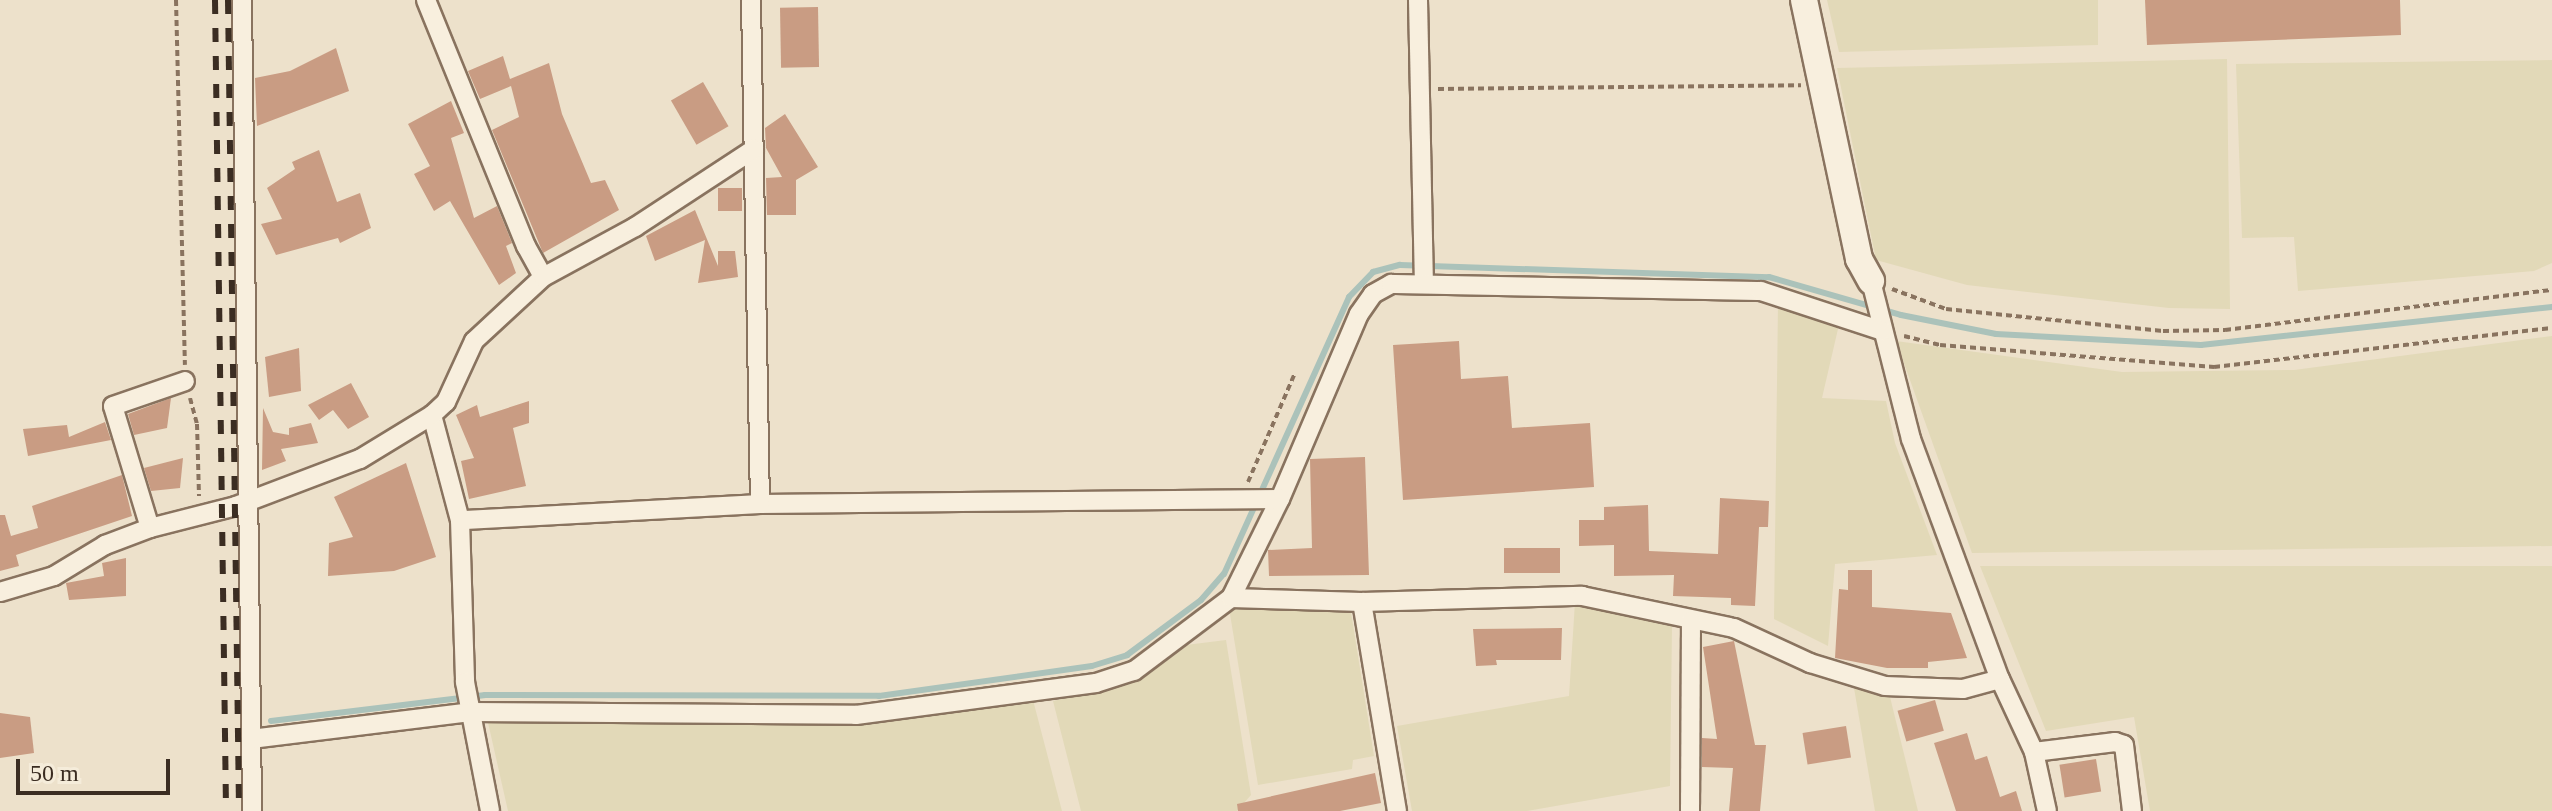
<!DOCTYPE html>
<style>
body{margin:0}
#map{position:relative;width:2552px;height:811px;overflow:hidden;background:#ede1cb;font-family:"Times New Roman",serif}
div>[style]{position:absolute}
.farmland>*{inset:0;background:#e2d9b8}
.stream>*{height:6px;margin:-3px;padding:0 3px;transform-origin:3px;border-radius:3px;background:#abc2ba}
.building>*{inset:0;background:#c99c83;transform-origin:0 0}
.path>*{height:4px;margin-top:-2px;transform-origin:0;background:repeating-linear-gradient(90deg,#89735f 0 6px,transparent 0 10px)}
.roads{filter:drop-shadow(2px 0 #89735f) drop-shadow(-2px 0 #89735f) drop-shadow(0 2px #89735f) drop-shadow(0 -2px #89735f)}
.street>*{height:18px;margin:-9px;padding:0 9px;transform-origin:9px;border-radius:9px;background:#f8efde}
.secondary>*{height:26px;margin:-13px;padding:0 13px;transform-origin:13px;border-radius:13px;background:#f8efde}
.rail>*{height:6px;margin-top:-3px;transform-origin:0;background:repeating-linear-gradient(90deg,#3b2d22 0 14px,transparent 0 28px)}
span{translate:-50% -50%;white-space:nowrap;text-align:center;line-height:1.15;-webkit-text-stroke:6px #f5ecda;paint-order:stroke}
.scale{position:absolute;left:16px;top:759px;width:154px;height:36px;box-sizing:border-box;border:4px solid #3b2d22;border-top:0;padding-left:10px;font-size:24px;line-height:28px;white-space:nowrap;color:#3b2d22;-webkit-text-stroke:6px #f5ecda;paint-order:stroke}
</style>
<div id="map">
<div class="farmland">
<div style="clip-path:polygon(1827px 0,2098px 0,2098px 45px,1839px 52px)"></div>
<div style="clip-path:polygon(2227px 59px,2230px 309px,2169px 308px,1967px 285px,1876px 260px,1837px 68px)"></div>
<div style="clip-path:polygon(2552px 60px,2552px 263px,2534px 271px,2298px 291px,2294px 237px,2242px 238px,2236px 64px)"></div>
<div style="clip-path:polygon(1778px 303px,1841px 316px,1822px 398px,1886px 401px,1895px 443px,1937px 555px,1835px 564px,1828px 646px,1774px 619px)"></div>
<div style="clip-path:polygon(2552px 336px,2552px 546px,1972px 553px,1896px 341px,2122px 372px,2294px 370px)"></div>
<div style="clip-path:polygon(1980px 566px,2552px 566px,2552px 811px,2150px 811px,2134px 717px,2046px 731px)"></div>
<div style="clip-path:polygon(1575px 602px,1672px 625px,1670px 786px,1527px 811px,1412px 811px,1397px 726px,1569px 696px)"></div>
<div style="clip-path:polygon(1350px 606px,1374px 756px,1353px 760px,1352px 769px,1258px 785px,1229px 608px)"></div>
<div style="clip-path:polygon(1226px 640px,1251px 795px,1237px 811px,1081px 811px,1053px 701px,1132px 683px,1186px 645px)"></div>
<div style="clip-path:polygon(1854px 688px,1890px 697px,1918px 811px,1875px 811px)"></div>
<div style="clip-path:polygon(1033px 700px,1062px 811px,508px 811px,487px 718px,813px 722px)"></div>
</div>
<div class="stream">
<div style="left:271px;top:721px;width:216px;rotate:-6.9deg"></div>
<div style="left:485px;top:695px;width:394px;rotate:0.1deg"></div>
<div style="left:879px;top:696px;width:215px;rotate:-8deg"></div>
<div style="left:1092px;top:666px;width:37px;rotate:-17deg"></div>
<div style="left:1127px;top:655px;width:92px;rotate:-36.6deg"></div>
<div style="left:1201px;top:600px;width:35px;rotate:-49deg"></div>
<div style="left:1224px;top:574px;width:304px;rotate:-65.7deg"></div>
<div style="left:1349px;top:297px;width:35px;rotate:-46deg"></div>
<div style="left:1373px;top:272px;width:28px;rotate:-15deg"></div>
<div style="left:1400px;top:265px;width:369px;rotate:1.9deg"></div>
<div style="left:1769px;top:277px;width:137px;rotate:16.1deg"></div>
<div style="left:1901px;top:315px;width:97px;rotate:11.3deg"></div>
<div style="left:1996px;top:334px;width:205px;rotate:3.1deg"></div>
<div style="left:2201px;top:345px;width:353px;rotate:-6.2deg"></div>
</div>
<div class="building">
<div style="clip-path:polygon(2145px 0,2400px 0,2401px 35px,2147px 45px)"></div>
<div style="left:818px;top:7px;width:60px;height:38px;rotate:89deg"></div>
<div style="clip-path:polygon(336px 48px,349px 91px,257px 126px,255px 78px,290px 71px)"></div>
<div style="clip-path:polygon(503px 56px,510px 79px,549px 63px,562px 114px,591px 183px,605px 180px,619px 210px,543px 253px,492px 130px,519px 117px,511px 86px,480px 99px,468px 71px)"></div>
<div style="left:703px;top:82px;width:51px;height:37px;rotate:60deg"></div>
<div style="clip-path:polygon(451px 101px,464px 133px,451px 138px,474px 218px,497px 206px,512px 243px,506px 246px,516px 273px,499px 285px,450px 201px,434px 211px,414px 174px,430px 166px,408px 124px)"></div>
<div style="clip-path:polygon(785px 114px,818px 167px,796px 180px,796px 215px,767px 215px,766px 178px,782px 177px,766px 148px,765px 128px)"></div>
<div style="clip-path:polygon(319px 150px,337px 202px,360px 193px,371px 228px,340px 243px,338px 238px,276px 255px,261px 224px,282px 219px,267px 188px,295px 169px,292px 162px)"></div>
<div style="left:718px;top:188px;width:24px;height:23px"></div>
<div style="clip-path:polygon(695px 210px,718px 266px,718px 251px,735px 251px,738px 277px,698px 283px,705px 240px,655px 261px,646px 236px)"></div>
<div style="clip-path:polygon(1459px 341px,1461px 379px,1508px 376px,1512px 428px,1590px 423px,1594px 487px,1403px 500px,1393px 345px)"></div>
<div style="clip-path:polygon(299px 348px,301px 391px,269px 397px,265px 357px)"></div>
<div style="clip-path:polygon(351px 383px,369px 417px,348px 429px,333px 410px,319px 420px,308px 405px)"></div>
<div style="clip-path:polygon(171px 398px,167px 428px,134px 435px,128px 414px)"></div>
<div style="clip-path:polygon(529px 401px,529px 423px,513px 428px,526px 486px,469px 499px,461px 461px,474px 458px,456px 415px,477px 405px,480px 417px)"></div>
<div style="clip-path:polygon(263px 408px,273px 432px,289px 435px,289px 428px,311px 423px,318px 443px,281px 449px,286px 461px,262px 470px)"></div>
<div style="clip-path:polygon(105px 422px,111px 440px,28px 456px,23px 429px,67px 425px,69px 437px)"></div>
<div style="clip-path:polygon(1365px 457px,1369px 575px,1269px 576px,1268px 550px,1312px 548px,1310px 459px)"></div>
<div style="clip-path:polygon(183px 458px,180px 488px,151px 491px,144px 468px)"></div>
<div style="clip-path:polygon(406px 463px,436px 557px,394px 571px,328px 576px,329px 543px,353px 537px,334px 497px)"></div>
<div style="clip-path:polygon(122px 475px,132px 516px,16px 555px,19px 566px,0 571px,0 515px,5px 515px,11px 536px,38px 528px,32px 506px)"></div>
<div style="clip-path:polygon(1720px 498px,1769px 501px,1768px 527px,1759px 527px,1755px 606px,1731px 605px,1731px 598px,1673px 596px,1674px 575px,1614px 576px,1614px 545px,1579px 546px,1579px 520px,1604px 520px,1604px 507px,1648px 505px,1649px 551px,1718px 554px)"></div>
<div style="left:1560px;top:548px;width:25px;height:56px;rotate:90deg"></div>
<div style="clip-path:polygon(126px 558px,126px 596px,69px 600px,66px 583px,104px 576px,102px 563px)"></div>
<div style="clip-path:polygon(1848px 570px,1872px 570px,1872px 607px,1951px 613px,1967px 658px,1928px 662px,1928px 668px,1887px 668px,1835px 658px,1839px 589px,1848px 590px)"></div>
<div style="clip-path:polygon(1562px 628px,1561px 660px,1496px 660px,1497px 665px,1476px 666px,1473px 629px)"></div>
<div style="clip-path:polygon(1734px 641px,1755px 745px,1766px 745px,1760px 811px,1729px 811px,1733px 768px,1702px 767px,1702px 738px,1717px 739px,1703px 647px)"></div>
<div style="left:1935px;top:700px;width:32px;height:39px;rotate:74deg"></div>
<div style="clip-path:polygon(0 713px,30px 717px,34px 753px,0 758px)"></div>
<div style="left:1846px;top:726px;width:32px;height:44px;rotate:81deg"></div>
<div style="clip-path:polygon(1967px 733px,1975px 760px,1987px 756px,2000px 797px,2016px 791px,2022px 811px,1956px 811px,1934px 743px)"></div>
<div style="left:2096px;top:759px;width:33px;height:37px;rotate:81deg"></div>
<div style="clip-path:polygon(1375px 773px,1381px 803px,1340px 811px,1238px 811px,1237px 804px)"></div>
</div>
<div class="path">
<div style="left:176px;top:0;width:365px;rotate:88.6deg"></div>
<div style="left:1438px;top:89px;width:363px;rotate:-0.6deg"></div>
<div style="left:1892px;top:289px;width:58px;rotate:20.3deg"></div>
<div style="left:1946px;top:309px;width:218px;rotate:5.8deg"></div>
<div style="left:2163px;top:331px;width:62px;rotate:-0.9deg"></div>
<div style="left:2225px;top:330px;width:329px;rotate:-7deg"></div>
<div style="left:1904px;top:336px;width:37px;rotate:14deg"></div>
<div style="left:1940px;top:345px;width:275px;rotate:4.6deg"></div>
<div style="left:2214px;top:367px;width:340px;rotate:-6.6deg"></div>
<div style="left:190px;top:398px;width:27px;rotate:75deg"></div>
<div style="left:197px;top:424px;width:72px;rotate:88.4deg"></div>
<div style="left:1248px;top:482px;width:119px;rotate:-66.7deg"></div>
</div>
<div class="roads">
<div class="street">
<div style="left:242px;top:0;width:811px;rotate:89.29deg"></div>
<div style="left:426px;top:0;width:266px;rotate:67.9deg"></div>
<div style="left:526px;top:246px;width:35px;rotate:61deg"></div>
<div style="left:751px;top:0;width:504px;rotate:88.98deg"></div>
<div style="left:1418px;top:0;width:282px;rotate:88.8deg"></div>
<div style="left:1871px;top:281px;width:163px;rotate:75.8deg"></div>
<div style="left:1911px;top:439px;width:256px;rotate:69.7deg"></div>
<div style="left:2000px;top:679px;width:81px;rotate:65deg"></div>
<div style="left:2034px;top:752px;width:60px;rotate:77.6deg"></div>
<div style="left:432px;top:415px;width:109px;rotate:75.1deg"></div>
<div style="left:460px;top:520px;width:162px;rotate:88.2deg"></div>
<div style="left:465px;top:682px;width:131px;rotate:79deg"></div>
<div style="left:1280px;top:499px;width:201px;rotate:-66.9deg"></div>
<div style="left:1359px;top:314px;width:24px;rotate:-55deg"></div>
<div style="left:1373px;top:294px;width:21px;rotate:-29deg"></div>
<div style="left:1391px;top:284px;width:370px;rotate:1.1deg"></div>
<div style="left:1761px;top:291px;width:128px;rotate:18.2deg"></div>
<div style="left:150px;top:528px;width:127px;rotate:-106.9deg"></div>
<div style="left:113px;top:406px;width:76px;rotate:-19.1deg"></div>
<div style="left:0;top:592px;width:56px;rotate:-16.5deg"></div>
<div style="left:54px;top:576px;width:60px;rotate:-31.3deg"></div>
<div style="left:105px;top:545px;width:48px;rotate:-20.7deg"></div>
<div style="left:150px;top:528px;width:89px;rotate:-14.3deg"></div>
<div style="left:236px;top:506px;width:133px;rotate:-20.8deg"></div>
<div style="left:360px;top:459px;width:84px;rotate:-31.4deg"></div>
<div style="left:432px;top:415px;width:19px;rotate:-43deg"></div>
<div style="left:446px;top:402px;width:67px;rotate:-65.3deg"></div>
<div style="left:474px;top:341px;width:94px;rotate:-42.8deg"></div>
<div style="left:543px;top:277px;width:105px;rotate:-28.5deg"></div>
<div style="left:635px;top:227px;width:142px;rotate:-33.2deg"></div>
<div style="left:1231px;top:598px;width:131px;rotate:1.7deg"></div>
<div style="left:1362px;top:602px;width:220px;rotate:-1.6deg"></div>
<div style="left:1582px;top:596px;width:155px;rotate:11.9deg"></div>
<div style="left:1734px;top:628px;width:84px;rotate:24.7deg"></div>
<div style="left:1810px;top:663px;width:78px;rotate:17deg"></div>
<div style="left:1885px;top:686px;width:78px;rotate:2.2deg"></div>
<div style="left:1963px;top:689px;width:38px;rotate:-15deg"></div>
<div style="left:1362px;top:602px;width:212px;rotate:80.5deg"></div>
<div style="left:251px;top:739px;width:223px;rotate:-7deg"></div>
<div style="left:472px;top:712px;width:384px;rotate:0.4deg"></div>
<div style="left:856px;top:715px;width:242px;rotate:-7.6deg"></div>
<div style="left:1096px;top:683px;width:40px;rotate:-18deg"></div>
<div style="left:1134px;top:671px;width:121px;rotate:-37deg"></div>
<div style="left:1231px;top:598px;width:110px;rotate:-63.7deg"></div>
<div style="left:1280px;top:499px;width:520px;rotate:179.45deg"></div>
<div style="left:760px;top:504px;width:300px;rotate:176.9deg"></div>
<div style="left:2034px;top:752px;width:82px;rotate:-7deg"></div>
<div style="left:2115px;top:742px;width:9px;rotate:18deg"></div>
<div style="left:2124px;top:745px;width:66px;rotate:83.1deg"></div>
<div style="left:1690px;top:811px;width:190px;rotate:-89.7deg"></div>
</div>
<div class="secondary">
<div style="left:1804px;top:0;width:265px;rotate:78deg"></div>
<div style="left:1859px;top:259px;width:25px;rotate:61deg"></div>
</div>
</div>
<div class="rail">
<div style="left:215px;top:0;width:811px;rotate:89.22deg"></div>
<div style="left:228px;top:0;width:811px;rotate:89.22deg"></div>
</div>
<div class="scale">50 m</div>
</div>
